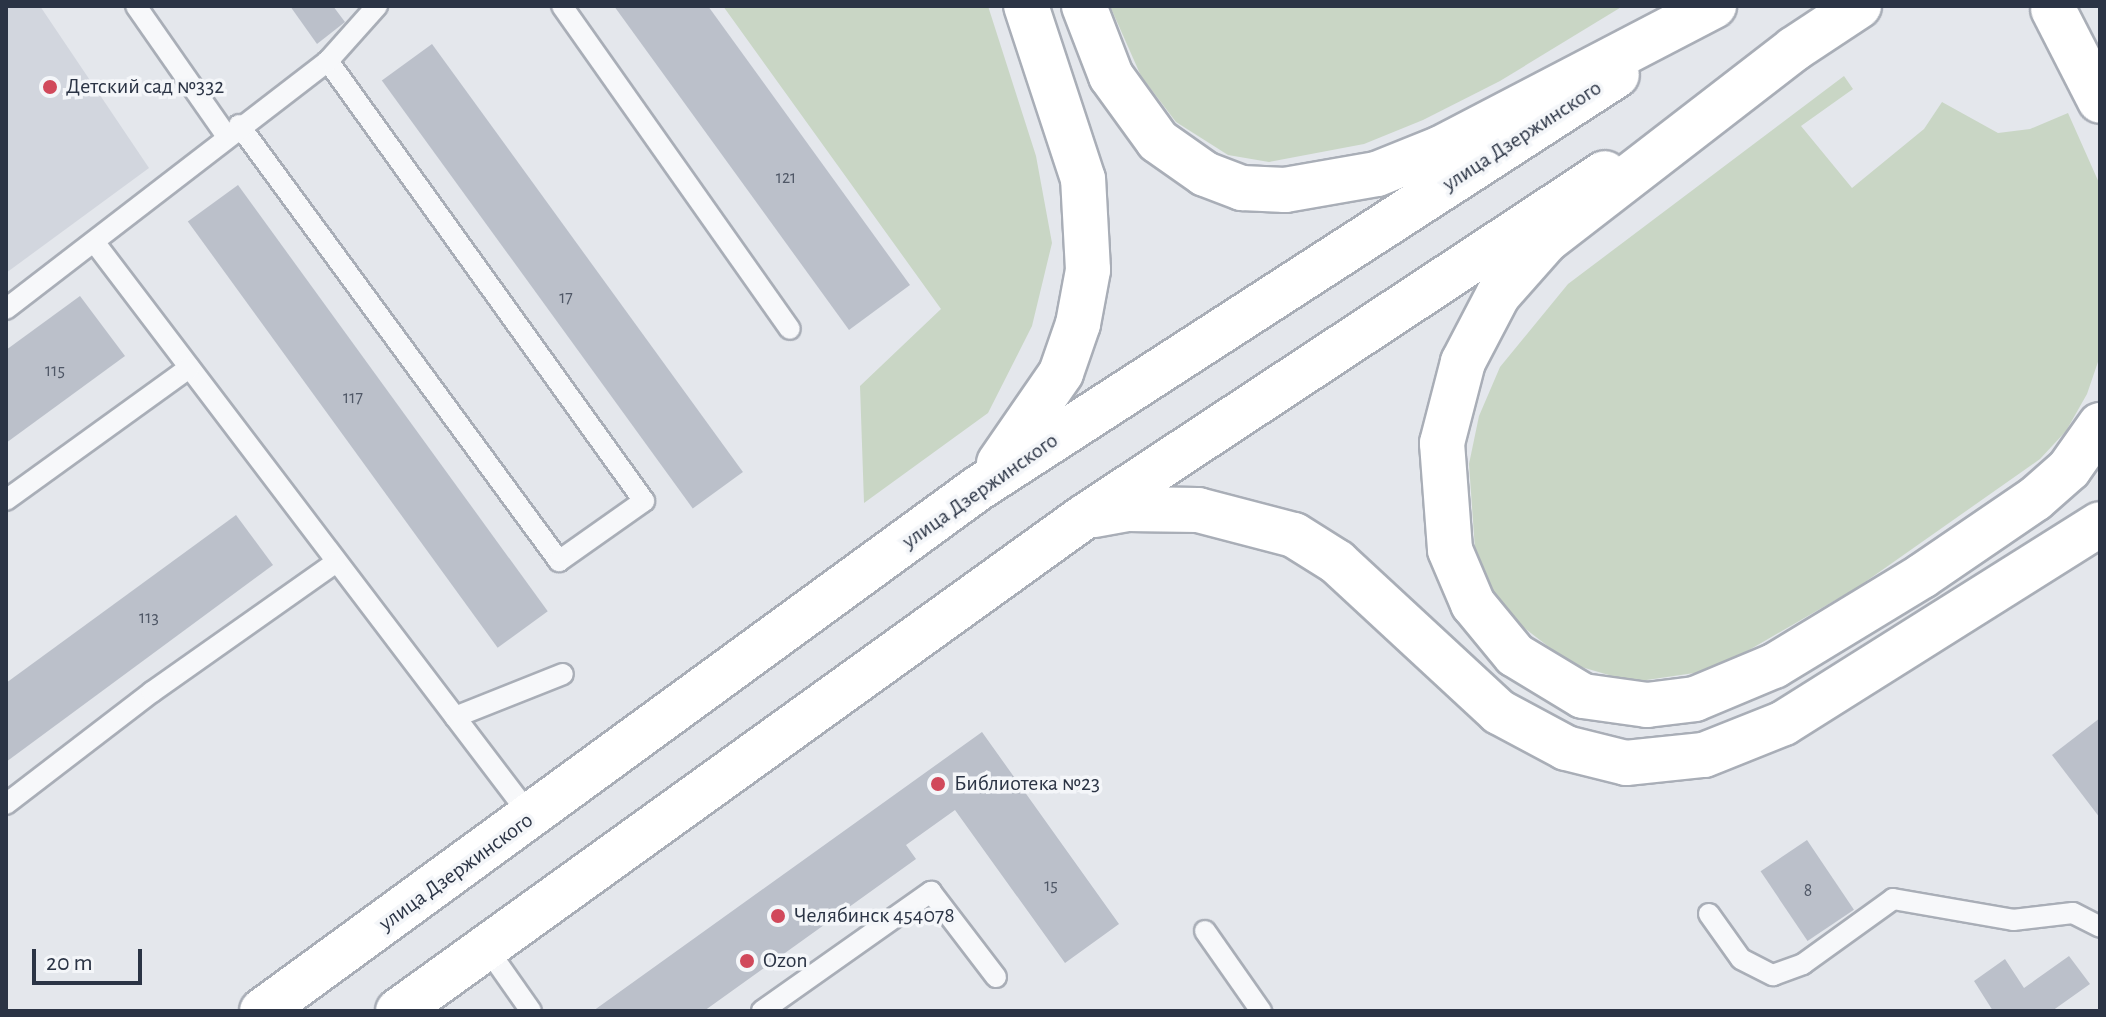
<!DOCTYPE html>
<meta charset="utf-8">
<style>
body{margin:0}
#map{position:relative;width:2106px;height:1017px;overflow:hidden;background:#e4e7ec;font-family:"Alegreya Sans",sans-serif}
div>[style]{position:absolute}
.built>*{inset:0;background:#d2d6de}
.green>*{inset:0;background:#c9d6c5}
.building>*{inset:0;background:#bbc0ca;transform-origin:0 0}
.roads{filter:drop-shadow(2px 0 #a9aeb7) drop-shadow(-2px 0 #a9aeb7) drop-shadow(0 2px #a9aeb7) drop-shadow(0 -2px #a9aeb7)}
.service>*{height:20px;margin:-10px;padding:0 10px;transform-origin:10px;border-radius:10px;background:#f7f8fa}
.secondary>*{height:44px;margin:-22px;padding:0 22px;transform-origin:22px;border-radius:22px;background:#fff}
.primary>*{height:44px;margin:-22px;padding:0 22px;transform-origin:22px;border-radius:22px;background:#fff}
.dots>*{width:22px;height:22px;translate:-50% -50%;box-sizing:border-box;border:4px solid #f4f6f9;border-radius:50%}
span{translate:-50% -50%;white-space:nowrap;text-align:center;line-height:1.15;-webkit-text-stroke:7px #f4f6f9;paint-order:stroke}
.number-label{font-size:18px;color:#4f5766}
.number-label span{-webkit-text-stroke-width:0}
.poi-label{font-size:22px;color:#2b3445}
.left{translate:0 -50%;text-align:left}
.street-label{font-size:22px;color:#2b3445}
.frame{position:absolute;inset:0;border:8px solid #2b3445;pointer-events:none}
.scale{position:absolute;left:32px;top:949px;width:110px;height:36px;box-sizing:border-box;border:4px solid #2b3445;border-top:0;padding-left:10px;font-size:24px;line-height:28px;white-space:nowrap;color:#2b3445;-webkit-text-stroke:6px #f4f6f9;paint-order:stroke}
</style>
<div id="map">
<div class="built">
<div style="clip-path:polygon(6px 6px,40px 6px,149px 168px,6px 273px)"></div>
</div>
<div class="green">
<div style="clip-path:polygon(723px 6px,988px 6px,1036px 156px,1052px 243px,1032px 326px,988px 413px,864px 503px,860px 386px,941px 309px)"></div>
<div style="clip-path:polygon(1110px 6px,1623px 6px,1500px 81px,1423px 120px,1364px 144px,1269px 162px,1228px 155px,1176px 122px,1141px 76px)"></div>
<div style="clip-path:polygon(1844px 76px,1853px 89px,1801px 126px,1852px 188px,1924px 129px,1942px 102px,1998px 133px,2030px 129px,2068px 113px,2100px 185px,2100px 356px,2087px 394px,2066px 431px,2040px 459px,1858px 587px,1737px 657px,1701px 672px,1633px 682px,1571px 664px,1514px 620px,1491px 587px,1475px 549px,1469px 464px,1479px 416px,1500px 367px,1568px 284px)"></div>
</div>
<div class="building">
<div style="clip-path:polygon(290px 6px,333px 6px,345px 22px,317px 44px)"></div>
<div style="clip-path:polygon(614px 6px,708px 6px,910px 285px,849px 330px)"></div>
<div style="left:432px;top:44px;width:529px;height:62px;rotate:54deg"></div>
<div style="left:238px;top:185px;width:527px;height:62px;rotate:54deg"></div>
<div style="clip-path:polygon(80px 296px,125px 356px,6px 443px,6px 350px)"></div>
<div style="clip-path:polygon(236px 515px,273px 565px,6px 762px,6px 683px)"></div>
<div style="clip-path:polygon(2100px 718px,2100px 818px,2052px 755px)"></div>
<div style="clip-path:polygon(982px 732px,1119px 924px,1065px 963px,955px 810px,906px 845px,916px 859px,704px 1011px,593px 1011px)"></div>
<div style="left:1807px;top:840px;width:84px;height:56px;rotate:56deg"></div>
<div style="clip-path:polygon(2069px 956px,2090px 984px,2052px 1011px,1993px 1011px,1974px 981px,2005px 959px,2024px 988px)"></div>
</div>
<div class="roads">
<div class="service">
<div style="left:136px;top:6px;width:157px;rotate:55.1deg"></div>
<div style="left:562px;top:6px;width:395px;rotate:54.8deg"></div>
<div style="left:239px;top:125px;width:541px;rotate:53.72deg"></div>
<div style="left:559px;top:561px;width:104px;rotate:-35.2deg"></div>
<div style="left:644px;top:501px;width:542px;rotate:-125.69deg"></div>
<div style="left:95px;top:243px;width:722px;rotate:52.77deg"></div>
<div style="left:6px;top:309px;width:406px;rotate:-37.6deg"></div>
<div style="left:328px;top:61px;width:74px;rotate:-48.3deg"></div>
<div style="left:6px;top:500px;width:226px;rotate:-35.8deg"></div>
<div style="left:455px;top:717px;width:116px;rotate:-21.7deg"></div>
<div style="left:6px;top:804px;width:184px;rotate:-37.5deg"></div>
<div style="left:152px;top:692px;width:224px;rotate:-35.2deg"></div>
<div style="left:1709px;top:914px;width:55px;rotate:54.6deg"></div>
<div style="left:1741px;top:959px;width:36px;rotate:27deg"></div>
<div style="left:1773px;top:975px;width:32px;rotate:-20deg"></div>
<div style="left:1803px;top:964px;width:111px;rotate:-35.8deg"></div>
<div style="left:1893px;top:899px;width:122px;rotate:9.9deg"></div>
<div style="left:2013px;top:920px;width:60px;rotate:-6.7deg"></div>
<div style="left:2073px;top:913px;width:30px;rotate:27deg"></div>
<div style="left:1205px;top:931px;width:98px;rotate:55deg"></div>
<div style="left:486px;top:947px;width:78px;rotate:54.9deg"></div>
<div style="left:762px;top:1011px;width:207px;rotate:-35.2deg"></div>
<div style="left:931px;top:892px;width:107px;rotate:52.6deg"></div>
</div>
<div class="secondary">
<div style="left:999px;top:463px;width:109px;rotate:-55.4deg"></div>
<div style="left:1061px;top:373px;width:52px;rotate:-70.9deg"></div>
<div style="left:1078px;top:324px;width:55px;rotate:-79.5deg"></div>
<div style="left:1088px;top:270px;width:91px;rotate:-93.1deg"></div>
<div style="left:1083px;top:179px;width:182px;rotate:-108.2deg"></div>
<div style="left:1094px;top:515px;width:35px;rotate:-10deg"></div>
<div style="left:1128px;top:509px;width:70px;rotate:0.8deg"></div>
<div style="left:1198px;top:510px;width:99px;rotate:14.6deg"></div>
<div style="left:1294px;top:535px;width:51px;rotate:32.1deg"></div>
<div style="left:1337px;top:562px;width:221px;rotate:42.8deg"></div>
<div style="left:1499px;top:712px;width:76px;rotate:28.2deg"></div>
<div style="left:1566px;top:748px;width:62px;rotate:14deg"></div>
<div style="left:1626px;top:763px;width:78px;rotate:-5.9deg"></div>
<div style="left:1704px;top:755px;width:86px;rotate:-21.8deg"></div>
<div style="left:1784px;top:723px;width:373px;rotate:-32.2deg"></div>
<div style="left:262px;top:1011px;width:885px;rotate:-36.13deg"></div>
<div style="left:977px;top:489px;width:762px;rotate:-32.9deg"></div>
<div style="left:398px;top:1011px;width:845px;rotate:-35.76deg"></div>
<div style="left:1084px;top:517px;width:624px;rotate:-33.44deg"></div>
</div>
<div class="primary">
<div style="left:1084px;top:6px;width:75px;rotate:68.9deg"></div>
<div style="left:1111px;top:76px;width:80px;rotate:54.1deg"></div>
<div style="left:1158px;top:141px;width:57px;rotate:35.1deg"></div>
<div style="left:1205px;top:174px;width:40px;rotate:21deg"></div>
<div style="left:1242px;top:188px;width:43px;rotate:2.7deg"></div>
<div style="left:1285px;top:190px;width:93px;rotate:-9.9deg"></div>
<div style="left:1377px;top:174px;width:69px;rotate:-22.1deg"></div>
<div style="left:1441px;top:148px;width:308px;rotate:-27.5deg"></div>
<div style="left:1859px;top:6px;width:78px;rotate:146.5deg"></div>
<div style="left:1794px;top:49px;width:314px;rotate:142.3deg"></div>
<div style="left:1546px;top:241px;width:72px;rotate:131.6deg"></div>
<div style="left:1498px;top:295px;width:76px;rotate:117.6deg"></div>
<div style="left:1463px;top:362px;width:84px;rotate:104.5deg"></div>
<div style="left:1442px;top:443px;width:107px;rotate:85.7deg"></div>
<div style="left:1450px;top:550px;width:59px;rotate:66.9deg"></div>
<div style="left:1473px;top:604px;width:66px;rotate:50.5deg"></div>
<div style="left:1515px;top:655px;width:79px;rotate:31.1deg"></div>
<div style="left:1583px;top:696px;width:65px;rotate:8deg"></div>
<div style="left:1647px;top:705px;width:48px;rotate:-7.1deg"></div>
<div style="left:1695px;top:699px;width:86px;rotate:-22.7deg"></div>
<div style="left:1774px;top:666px;width:173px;rotate:-31.3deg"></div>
<div style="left:1922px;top:576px;width:137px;rotate:-34.3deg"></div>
<div style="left:2035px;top:499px;width:45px;rotate:-41.4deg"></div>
<div style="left:2069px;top:469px;width:54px;rotate:-54.8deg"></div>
<div style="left:2053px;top:9px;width:103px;rotate:62.9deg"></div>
</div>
</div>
<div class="dots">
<div style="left:50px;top:87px;background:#d1495b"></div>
<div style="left:938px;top:784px;background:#d1495b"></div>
<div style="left:778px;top:916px;background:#d1495b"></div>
<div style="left:747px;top:961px;background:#d1495b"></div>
</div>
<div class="number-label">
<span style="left:786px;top:178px">121</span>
<span style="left:566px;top:298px">17</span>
<span style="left:55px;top:371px">115</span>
<span style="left:353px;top:398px">117</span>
<span style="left:149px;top:618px">113</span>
<span style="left:1051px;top:886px">15</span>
<span style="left:1808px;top:891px">8</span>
</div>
<div class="poi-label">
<span class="left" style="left:66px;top:87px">Детский cад №332</span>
<span class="left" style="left:954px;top:784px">Библиотека №23</span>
<span class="left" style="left:794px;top:916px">Челябинск 454078</span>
<span class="left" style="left:763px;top:961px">Ozon</span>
</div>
<div class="street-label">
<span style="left:1522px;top:136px;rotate:-33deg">улица Дзержинского</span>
<span style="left:980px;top:491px;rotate:-35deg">улица Дзержинского</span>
<span style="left:456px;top:872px;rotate:-36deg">улица Дзержинского</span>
</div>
<div class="frame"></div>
<div class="scale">20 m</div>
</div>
